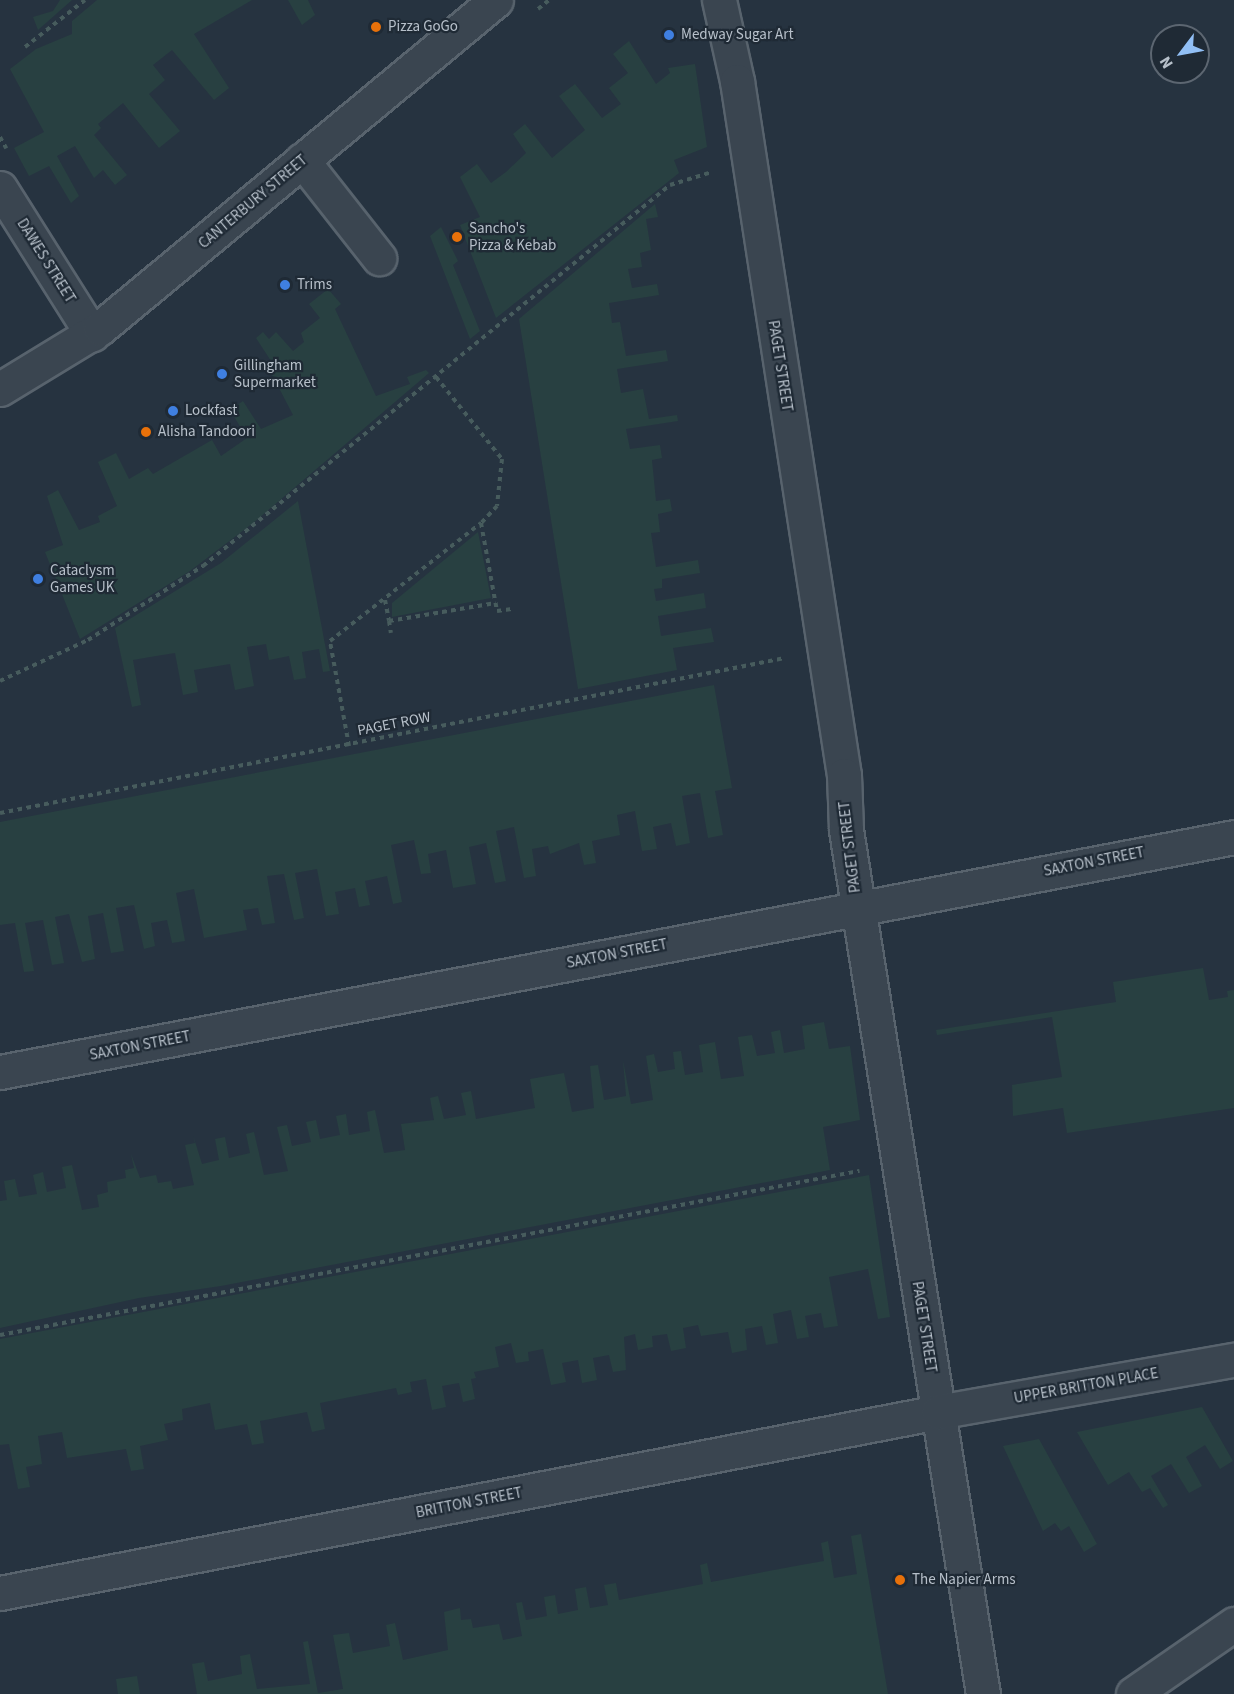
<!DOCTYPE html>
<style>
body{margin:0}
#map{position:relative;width:1234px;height:1694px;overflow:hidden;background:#263340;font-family:"Source Sans 3",sans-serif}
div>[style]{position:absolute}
.green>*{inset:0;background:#284041}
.path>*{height:4px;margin-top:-2px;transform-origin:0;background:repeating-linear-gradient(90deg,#475c5d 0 4.5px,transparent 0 9px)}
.roads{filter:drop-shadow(2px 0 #58636d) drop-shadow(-2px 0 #58636d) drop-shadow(0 2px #58636d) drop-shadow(0 -2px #58636d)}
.minor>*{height:33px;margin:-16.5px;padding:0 16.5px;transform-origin:16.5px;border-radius:16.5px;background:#3a4550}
.dots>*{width:16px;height:16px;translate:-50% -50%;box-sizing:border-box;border:3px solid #1f2a35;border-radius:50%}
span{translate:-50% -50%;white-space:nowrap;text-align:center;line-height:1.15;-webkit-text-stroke:4.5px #1f2a35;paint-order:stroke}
.poi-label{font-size:15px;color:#b7c0ca}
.left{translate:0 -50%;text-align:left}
.street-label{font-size:15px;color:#b7c0ca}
.north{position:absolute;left:1150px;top:24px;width:60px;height:60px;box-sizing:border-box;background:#1f2a35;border:2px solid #5c6671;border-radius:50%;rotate:238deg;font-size:16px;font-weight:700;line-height:24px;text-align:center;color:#b7c0ca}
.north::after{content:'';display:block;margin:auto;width:21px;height:27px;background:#91bff5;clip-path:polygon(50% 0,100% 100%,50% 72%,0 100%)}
</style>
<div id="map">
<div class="green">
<div style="clip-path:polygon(60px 0,72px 0,38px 30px,33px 17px,53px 11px)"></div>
<div style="clip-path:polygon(97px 0,252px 0,194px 34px,229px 88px,214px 100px,172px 50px,153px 65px,165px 80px,149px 94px,180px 131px,159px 148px,123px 103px,98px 124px,101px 128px,94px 135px,127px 175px,115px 185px,103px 170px,94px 178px,75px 146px,57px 156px,79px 196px,71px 203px,49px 166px,29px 176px,14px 148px,44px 132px,10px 69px,36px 49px,72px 34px,72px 21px)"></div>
<div style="clip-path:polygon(288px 0,308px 0,315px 15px,302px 25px)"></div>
<div style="clip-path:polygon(629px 41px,656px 84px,670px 73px,668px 68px,695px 64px,707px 147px,674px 160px,679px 173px,496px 318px,460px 225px,480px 217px,460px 177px,477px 164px,491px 183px,506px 172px,526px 153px,513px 134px,525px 124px,552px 158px,585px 130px,559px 96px,575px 84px,602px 118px,621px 104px,609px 88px,628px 73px,613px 54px)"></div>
<div style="clip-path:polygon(655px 204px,658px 217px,646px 219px,651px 250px,640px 253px,642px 267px,628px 269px,632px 288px,657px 284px,659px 295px,609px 303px,612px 323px,620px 322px,626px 356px,666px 350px,668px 361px,617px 369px,621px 393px,643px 389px,649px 419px,677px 415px,678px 421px,626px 429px,630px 449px,660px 445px,662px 458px,652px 460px,656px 501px,670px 499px,672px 511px,658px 514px,660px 532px,651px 533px,656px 567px,698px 560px,700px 573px,662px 579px,662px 588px,654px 589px,656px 601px,704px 593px,706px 608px,658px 616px,661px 636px,711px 628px,714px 642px,673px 648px,677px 670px,578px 689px,519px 319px)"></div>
<div style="clip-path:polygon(441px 227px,458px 261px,453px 265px,480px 331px,470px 339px,430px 236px)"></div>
<div style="clip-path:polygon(328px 289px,341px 304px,335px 309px,376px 396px,410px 384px,407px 377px,426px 370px,429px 373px,253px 523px,190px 571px,80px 639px,45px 552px,63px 545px,47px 496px,58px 490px,79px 530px,100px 522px,98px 516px,117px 506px,98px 462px,116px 453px,129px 479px,148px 468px,153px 474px,212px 440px,221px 456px,247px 438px,230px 410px,243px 401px,261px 429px,293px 415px,267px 365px,271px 361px,256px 338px,263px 332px,269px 339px,276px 332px,293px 351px,304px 342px,301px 333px,320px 318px,309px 304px)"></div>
<div style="clip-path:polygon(298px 501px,330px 671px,323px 672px,319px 649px,302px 652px,306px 678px,294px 680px,289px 656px,269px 660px,266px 644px,247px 647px,254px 686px,235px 690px,230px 664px,194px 670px,198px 692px,183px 695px,175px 653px,156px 656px,133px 660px,141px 705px,132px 707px,115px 628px,221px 563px)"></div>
<div style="clip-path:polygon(478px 532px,491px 598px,392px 617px,392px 603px)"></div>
<div style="clip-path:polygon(714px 685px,732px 788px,715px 791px,723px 835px,708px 838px,700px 793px,682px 796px,690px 843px,676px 846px,671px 823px,653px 827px,657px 849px,642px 851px,635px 811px,617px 815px,620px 835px,592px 841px,596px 863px,584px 865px,579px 843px,550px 854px,548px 846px,532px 849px,536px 876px,524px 878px,514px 827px,496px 831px,506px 881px,495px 883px,486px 843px,469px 847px,476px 884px,453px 888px,446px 850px,428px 854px,431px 873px,421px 874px,414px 840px,391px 845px,402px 902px,393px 904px,387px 876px,365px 881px,370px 905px,359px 907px,355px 888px,335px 892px,339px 914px,326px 916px,317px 869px,295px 873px,304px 918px,294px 920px,284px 874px,267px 876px,275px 923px,262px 925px,258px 908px,243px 910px,247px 930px,204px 938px,194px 889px,176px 893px,185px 941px,172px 943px,167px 920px,151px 923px,155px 946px,144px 949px,134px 905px,116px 908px,124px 951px,111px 953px,103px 913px,88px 916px,95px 959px,82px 962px,69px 914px,55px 917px,64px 963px,52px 965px,43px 920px,25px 923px,34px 971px,24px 972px,15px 923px,0 925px,0 822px)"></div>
<div style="clip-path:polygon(1203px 968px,1209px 1000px,1228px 997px,1227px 991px,1234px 990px,1234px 1108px,1067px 1133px,1063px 1108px,1013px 1116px,1012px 1085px,1062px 1077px,1052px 1017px,937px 1035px,936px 1030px,1116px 1002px,1113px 982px)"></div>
<div style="clip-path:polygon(824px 1022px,829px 1049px,850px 1046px,860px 1120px,823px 1127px,830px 1170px,221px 1286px,139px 1298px,0 1328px,0 1201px,7px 1200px,4px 1181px,15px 1179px,19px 1197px,37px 1194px,33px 1175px,43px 1172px,47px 1192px,66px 1188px,62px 1167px,72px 1165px,82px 1210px,99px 1207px,97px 1195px,108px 1192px,107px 1182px,126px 1178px,125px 1170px,134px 1168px,131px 1154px,140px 1178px,156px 1175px,158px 1183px,171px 1181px,173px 1189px,194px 1185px,185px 1145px,195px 1143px,193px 1135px,202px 1164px,219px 1160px,215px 1139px,225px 1137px,229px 1158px,250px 1153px,246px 1134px,254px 1132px,264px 1175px,288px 1171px,277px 1127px,287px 1125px,292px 1146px,311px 1142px,306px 1122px,316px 1120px,320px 1139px,340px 1135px,336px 1116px,346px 1114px,349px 1135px,370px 1131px,367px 1112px,375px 1110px,384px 1153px,405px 1150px,401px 1124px,434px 1120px,430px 1098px,438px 1096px,444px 1119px,466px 1115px,461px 1093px,471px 1091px,476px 1119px,519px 1111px,535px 1108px,530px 1079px,564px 1073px,572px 1112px,594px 1108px,590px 1066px,598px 1065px,604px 1100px,626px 1096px,623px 1060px,631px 1104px,653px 1100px,646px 1056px,654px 1054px,658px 1072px,675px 1069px,673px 1052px,681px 1051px,685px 1075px,703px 1072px,699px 1045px,715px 1042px,721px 1079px,744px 1076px,738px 1037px,752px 1035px,757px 1056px,775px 1053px,771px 1032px,780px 1030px,784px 1053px,805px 1049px,802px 1026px)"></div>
<div style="clip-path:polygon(869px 1175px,890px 1317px,878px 1319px,868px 1269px,829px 1277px,838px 1326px,824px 1328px,821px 1313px,805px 1316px,809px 1337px,797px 1339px,791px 1310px,773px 1314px,778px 1343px,766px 1345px,762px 1326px,745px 1329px,747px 1350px,732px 1353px,728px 1332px,701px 1336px,698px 1325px,683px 1328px,686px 1348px,671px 1351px,667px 1334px,652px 1336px,653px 1347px,638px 1350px,635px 1334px,624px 1337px,626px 1370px,613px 1372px,609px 1355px,593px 1358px,597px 1380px,582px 1383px,578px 1360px,562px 1363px,566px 1382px,551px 1385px,543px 1349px,528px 1352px,529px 1361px,516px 1363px,511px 1343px,495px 1347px,499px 1367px,474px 1372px,476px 1378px,471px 1379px,475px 1399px,463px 1402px,459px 1383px,442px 1386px,446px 1407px,432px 1410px,426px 1379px,410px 1382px,412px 1392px,398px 1395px,396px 1388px,320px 1403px,325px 1429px,312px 1432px,307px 1412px,260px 1421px,264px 1443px,252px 1445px,247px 1424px,215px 1430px,210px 1403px,182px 1409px,183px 1420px,164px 1424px,168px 1440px,140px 1446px,144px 1469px,131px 1471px,126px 1449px,67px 1458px,62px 1432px,38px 1436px,42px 1464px,26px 1467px,30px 1487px,18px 1489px,9px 1444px,0 1445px,0 1339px)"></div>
<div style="clip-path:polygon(1202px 1407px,1233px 1461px,1220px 1469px,1205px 1445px,1186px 1457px,1202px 1486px,1189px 1493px,1171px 1464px,1151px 1476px,1168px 1505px,1163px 1508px,1150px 1488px,1142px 1492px,1129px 1472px,1108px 1485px,1077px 1432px)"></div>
<div style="clip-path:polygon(1039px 1439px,1097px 1544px,1084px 1552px,1069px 1526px,1061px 1531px,1055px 1523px,1043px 1531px,1003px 1446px)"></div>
<div style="clip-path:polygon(861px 1534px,888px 1694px,197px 1694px,192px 1664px,204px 1662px,208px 1681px,242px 1674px,240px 1656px,250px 1654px,257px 1689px,310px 1684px,303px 1642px,308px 1641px,318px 1693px,343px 1689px,333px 1635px,349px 1633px,353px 1653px,390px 1646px,386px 1625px,395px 1623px,403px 1660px,448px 1650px,444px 1612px,460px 1608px,461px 1620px,471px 1619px,473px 1628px,499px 1624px,503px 1640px,522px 1636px,516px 1603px,522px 1602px,526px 1620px,547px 1616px,544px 1597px,555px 1595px,558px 1614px,578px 1610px,575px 1589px,586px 1587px,590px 1608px,608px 1605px,604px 1585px,616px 1583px,619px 1600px,703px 1584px,700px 1565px,707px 1563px,711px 1582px,801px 1565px,824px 1561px,821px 1543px,828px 1541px,834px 1578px,857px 1574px,851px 1536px)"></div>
<div style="clip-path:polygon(137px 1676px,140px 1694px,118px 1694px,116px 1679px)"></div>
</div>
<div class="path">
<div style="left:538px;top:9px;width:14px;rotate:-39deg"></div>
<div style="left:25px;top:47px;width:76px;rotate:-38.1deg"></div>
<div style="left:0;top:137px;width:13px;rotate:61deg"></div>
<div style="left:436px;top:377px;width:105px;rotate:51.2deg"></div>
<div style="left:502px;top:459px;width:47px;rotate:96.1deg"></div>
<div style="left:497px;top:506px;width:23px;rotate:133deg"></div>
<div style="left:481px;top:523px;width:89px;rotate:79.7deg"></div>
<div style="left:497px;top:611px;width:15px;rotate:-8deg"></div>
<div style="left:385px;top:600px;width:21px;rotate:79deg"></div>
<div style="left:389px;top:621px;width:108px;rotate:-9.6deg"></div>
<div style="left:389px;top:621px;width:12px;rotate:81deg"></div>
<div style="left:0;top:681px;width:97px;rotate:-25deg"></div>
<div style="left:88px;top:640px;width:137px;rotate:-32.8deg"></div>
<div style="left:203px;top:566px;width:603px;rotate:-39.21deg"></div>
<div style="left:670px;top:185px;width:41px;rotate:-17.1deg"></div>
<div style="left:349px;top:746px;width:107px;rotate:-100.3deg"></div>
<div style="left:330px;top:641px;width:192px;rotate:-38deg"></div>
<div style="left:0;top:813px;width:800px;rotate:-11.17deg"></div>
<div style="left:0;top:1335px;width:875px;rotate:-10.81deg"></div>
</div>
<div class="roads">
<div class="minor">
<div style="left:719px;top:0;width:83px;rotate:77.5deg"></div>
<div style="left:737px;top:81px;width:702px;rotate:81.24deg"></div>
<div style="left:844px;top:775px;width:55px;rotate:87.9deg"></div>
<div style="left:846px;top:830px;width:875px;rotate:80.99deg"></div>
<div style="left:302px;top:160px;width:125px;rotate:51.8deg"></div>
<div style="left:0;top:188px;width:173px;rotate:57.8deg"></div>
<div style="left:0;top:389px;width:117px;rotate:-31.4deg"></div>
<div style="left:100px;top:328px;width:514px;rotate:-39.63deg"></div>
<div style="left:0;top:1072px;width:1256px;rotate:-10.78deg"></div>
<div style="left:0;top:1593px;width:955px;rotate:-10.92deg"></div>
<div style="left:938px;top:1412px;width:301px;rotate:-10deg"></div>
<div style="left:1133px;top:1694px;width:123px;rotate:-34.7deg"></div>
</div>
</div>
<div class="dots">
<div style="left:376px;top:27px;background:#e8710a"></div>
<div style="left:669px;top:35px;background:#3f7fe0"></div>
<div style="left:457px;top:237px;background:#e8710a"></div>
<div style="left:285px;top:285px;background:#3f7fe0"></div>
<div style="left:222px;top:374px;background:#3f7fe0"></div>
<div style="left:173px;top:411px;background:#3f7fe0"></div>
<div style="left:146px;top:432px;background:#e8710a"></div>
<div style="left:38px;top:579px;background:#3f7fe0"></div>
<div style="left:900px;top:1580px;background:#e8710a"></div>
</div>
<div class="poi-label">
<span class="left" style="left:388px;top:27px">Pizza GoGo</span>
<span class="left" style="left:681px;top:35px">Medway Sugar Art</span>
<span class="left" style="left:469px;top:237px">Sancho's<br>Pizza &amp; Kebab</span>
<span class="left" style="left:297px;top:285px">Trims</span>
<span class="left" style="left:234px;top:374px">Gillingham<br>Supermarket</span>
<span class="left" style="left:185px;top:411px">Lockfast</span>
<span class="left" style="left:158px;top:432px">Alisha Tandoori</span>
<span class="left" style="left:50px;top:579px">Cataclysm<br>Games UK</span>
<span class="left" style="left:912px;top:1580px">The Napier Arms</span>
</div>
<div class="street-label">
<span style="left:253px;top:202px;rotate:-40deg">CANTERBURY STREET</span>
<span style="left:46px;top:261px;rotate:58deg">DAWES STREET</span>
<span style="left:780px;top:366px;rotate:81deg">PAGET STREET</span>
<span style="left:394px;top:724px;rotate:-11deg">PAGET ROW</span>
<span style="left:850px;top:847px;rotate:-97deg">PAGET STREET</span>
<span style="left:1094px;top:862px;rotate:-11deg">SAXTON STREET</span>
<span style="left:617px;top:954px;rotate:-11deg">SAXTON STREET</span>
<span style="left:140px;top:1046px;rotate:-11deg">SAXTON STREET</span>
<span style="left:924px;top:1327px;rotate:81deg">PAGET STREET</span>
<span style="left:1086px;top:1386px;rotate:-10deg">UPPER BRITTON PLACE</span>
<span style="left:469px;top:1503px;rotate:-11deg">BRITTON STREET</span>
</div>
<div class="north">N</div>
</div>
